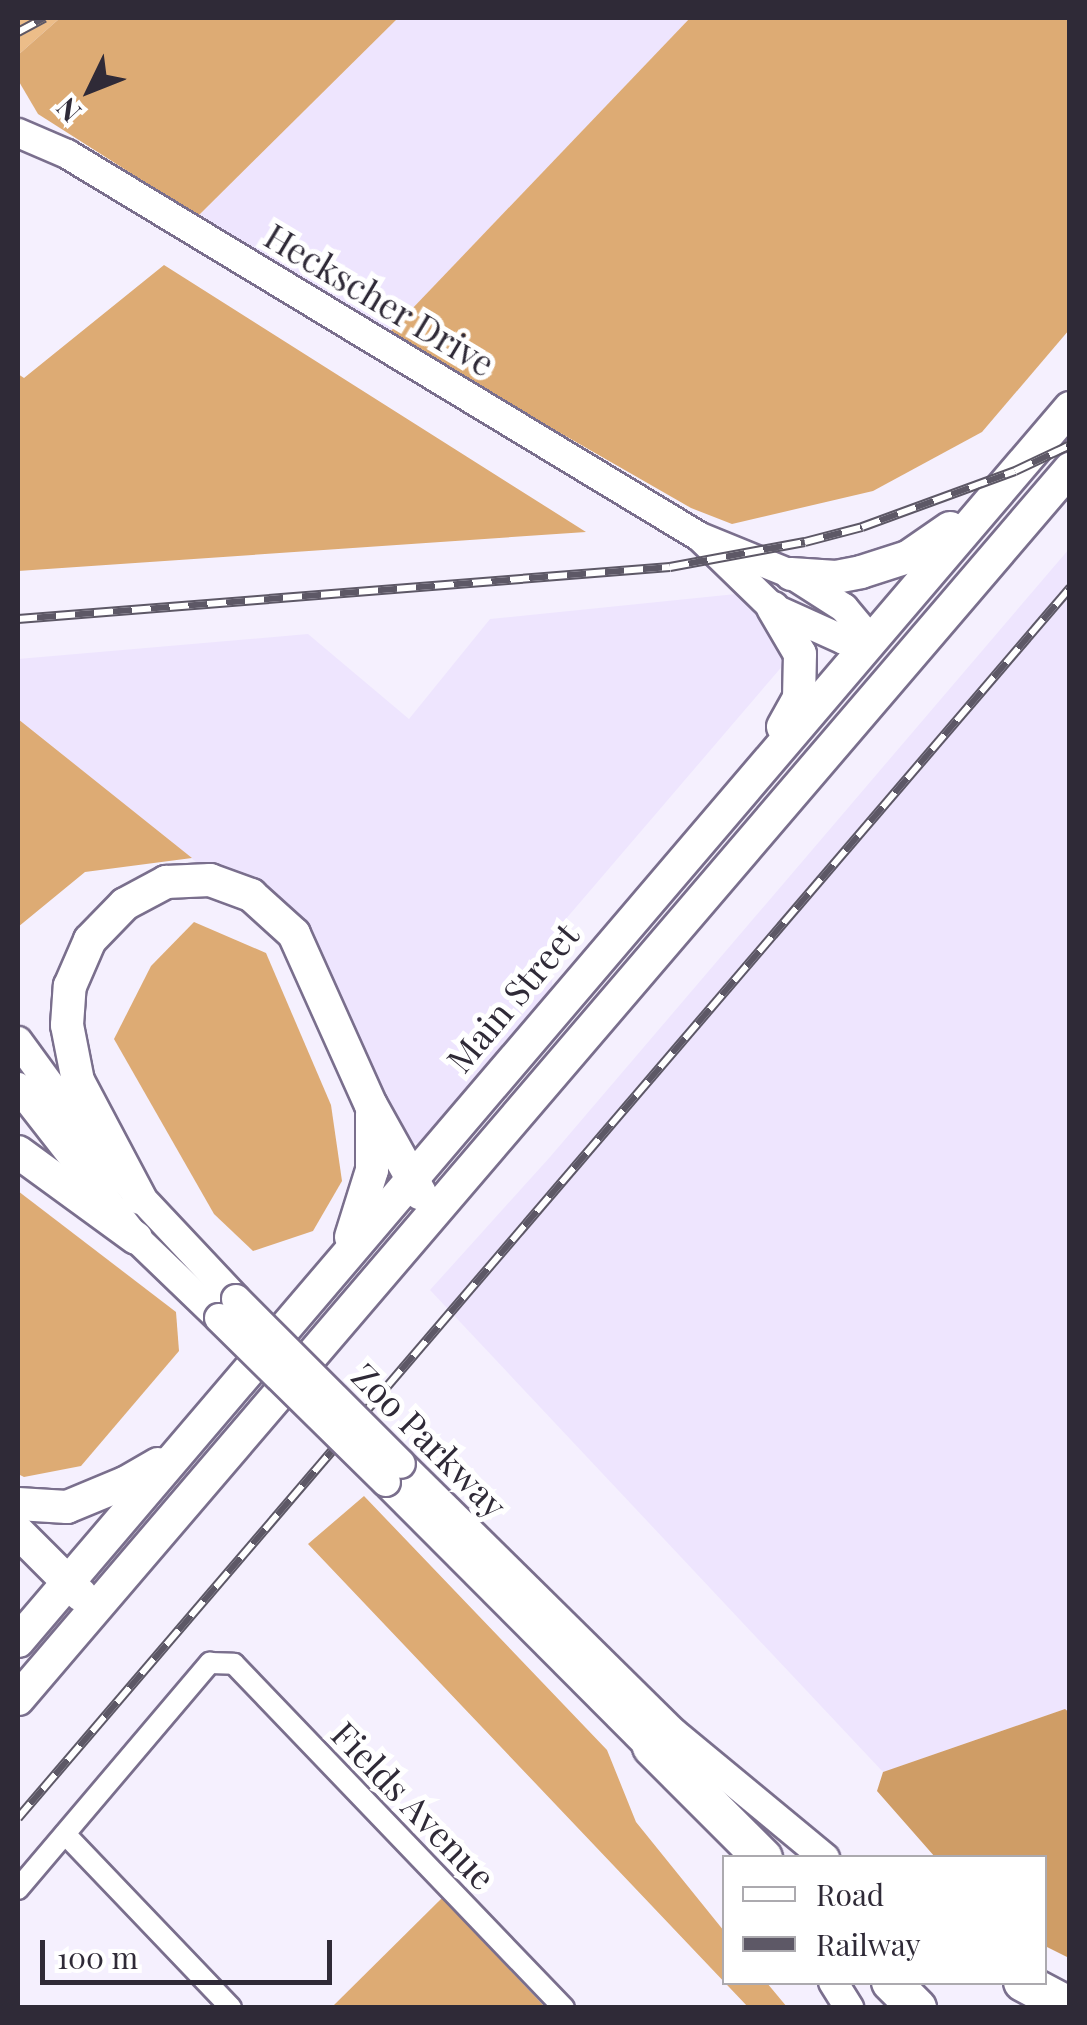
<!DOCTYPE html>
<style>
body{margin:0}
#map{position:relative;width:1087px;height:2025px;overflow:hidden;background:#f5f0fe;font-family:"Playfair Display",serif}
div>[style]{position:absolute}
.built>*{inset:0;background:#eee5fe}
.green>*{inset:0;background:#ecbd89}
.forest>*{inset:0;background:#ddab74}
.water>*{inset:0;background:#cf9d66}
.roads{filter:drop-shadow(2px 0 #7a6f8d) drop-shadow(-2px 0 #7a6f8d) drop-shadow(0 2px #7a6f8d) drop-shadow(0 -2px #7a6f8d)}
.minor>*{height:20px;margin:-10px;padding:0 10px;transform-origin:10px;border-radius:10px;background:#fff}
.secondary>*{height:28px;margin:-14px;padding:0 14px;transform-origin:14px;border-radius:14px;background:#fff}
.primary>*{height:32px;margin:-16px;padding:0 16px;transform-origin:16px;border-radius:16px;background:#fff}
.motorway>*{height:38px;margin:-19px;padding:0 19px;transform-origin:19px;border-radius:19px;background:#fff}
.rail>*{height:10px;margin-top:-5px;transform-origin:0;background:repeating-linear-gradient(90deg,#fff 0 19px,#5d5866 0 38px);box-sizing:border-box;border-block:2px solid #5d5866}
.bridges{filter:drop-shadow(2px 0 #7a6f8d) drop-shadow(-2px 0 #7a6f8d) drop-shadow(0 2px #7a6f8d) drop-shadow(0 -2px #7a6f8d)}
.secondary-bridge>*{height:28px;margin:-14px;padding:0 14px;transform-origin:14px;border-radius:14px;background:#fff}
span{translate:-50% -50%;white-space:nowrap;text-align:center;line-height:1.15;-webkit-text-stroke:10px #fff;paint-order:stroke}
.street-label{font-size:35px;color:#2f2a37}
.frame{position:absolute;inset:0;border:20px solid #2f2a37;pointer-events:none}
.legend{position:absolute;left:722px;top:1855px;width:325px;height:130px;box-sizing:border-box;background:#fff;border:2px solid #acaaaf;margin:0;padding:12px 18px;list-style:none;font-size:30px;color:#2f2a37}
.legend li{display:flex;align-items:center;gap:20px;height:50px}
.legend b{width:50px;border:2px solid #acaaaf}
.north{position:absolute;left:40px;top:40px;width:100px;height:100px;-webkit-text-stroke:8px #fff;paint-order:stroke;rotate:227deg;font-size:28px;font-weight:700;line-height:40px;text-align:center;color:#2f2a37}
.north::after{content:'';display:block;margin:auto;width:35px;height:45px;background:#2f2a37;clip-path:polygon(50% 0,100% 100%,50% 72%,0 100%)}
.scale{position:absolute;left:40px;top:1940px;width:292px;height:45px;box-sizing:border-box;border:5px solid #2f2a37;border-top:0;padding-left:12px;font-size:30px;line-height:35px;white-space:nowrap;color:#2f2a37;-webkit-text-stroke:8px #fff;paint-order:stroke}
</style>
<div id="map">
<div class="built">
<div style="clip-path:polygon(398px 18px,690px 18px,388px 334px,198px 216px)"></div>
<div style="clip-path:polygon(1069px 549px,1069px 1713px,1065px 1709px,883px 1772px,430px 1290px,550px 1157px)"></div>
<div style="clip-path:polygon(736px 594px,778px 634px,791px 656px,553px 934px,552px 994px,422px 1145px,407px 1140px,304px 937px,211px 874px,18px 719px,18px 659px,308px 634px,409px 719px,490px 619px)"></div>
</div>
<div class="green">
<div style="clip-path:polygon(18px 18px,60px 18px,18px 55px)"></div>
</div>
<div class="forest">
<div style="clip-path:polygon(60px 18px,398px 18px,198px 216px,38px 114px,18px 80px,18px 55px)"></div>
<div style="clip-path:polygon(690px 18px,1069px 18px,1069px 330px,982px 432px,873px 491px,732px 524px,691px 508px,388px 334px)"></div>
<div style="clip-path:polygon(164px 265px,586px 532px,18px 571px,18px 374px,24px 378px)"></div>
<div style="clip-path:polygon(18px 719px,192px 858px,85px 872px,18px 927px)"></div>
<div style="clip-path:polygon(194px 922px,266px 953px,331px 1105px,342px 1181px,313px 1231px,253px 1251px,214px 1214px,114px 1039px,151px 966px)"></div>
<div style="clip-path:polygon(18px 1191px,176px 1312px,179px 1351px,81px 1466px,24px 1477px,18px 1474px)"></div>
<div style="clip-path:polygon(364px 1496px,607px 1750px,636px 1822px,724px 1931px,724px 1982px,767px 1983px,787px 2007px,748px 2007px,308px 1544px)"></div>
<div style="clip-path:polygon(442px 1898px,545px 2007px,332px 2007px)"></div>
</div>
<div class="water">
<div style="clip-path:polygon(1065px 1709px,1070px 1713px,1069px 1958px,1045px 1946px,1044px 1858px,935px 1857px,877px 1791px,883px 1772px)"></div>
</div>
<div class="roads">
<div class="minor">
<div style="left:65px;top:1834px;width:240px;rotate:46.3deg"></div>
<div style="left:18px;top:1889px;width:297px;rotate:-49.7deg"></div>
<div style="left:210px;top:1663px;width:24px;rotate:2deg"></div>
<div style="left:234px;top:1664px;width:477px;rotate:46.2deg"></div>
</div>
<div class="secondary">
<div style="left:18px;top:133px;width:53px;rotate:23.2deg"></div>
<div style="left:67px;top:154px;width:740px;rotate:31.18deg"></div>
<div style="left:700px;top:537px;width:98px;rotate:22.1deg"></div>
<div style="left:791px;top:574px;width:63px;rotate:32.7deg"></div>
<div style="left:844px;top:608px;width:40px;rotate:50deg"></div>
<div style="left:870px;top:639px;width:26px;rotate:178deg"></div>
<div style="left:844px;top:640px;width:78px;rotate:-155.7deg"></div>
<div style="left:773px;top:608px;width:102px;rotate:-135.8deg"></div>
<div style="left:18px;top:1041px;width:141px;rotate:53.9deg"></div>
<div style="left:101px;top:1155px;width:197px;rotate:46.8deg"></div>
<div style="left:18px;top:1087px;width:192px;rotate:52deg"></div>
<div style="left:136px;top:1238px;width:115px;rotate:43.9deg"></div>
<div style="left:401px;top:1464px;width:383px;rotate:44.6deg"></div>
<div style="left:674px;top:1733px;width:196px;rotate:39.6deg"></div>
<div style="left:386px;top:1482px;width:392px;rotate:45.1deg"></div>
<div style="left:833px;top:1982px;width:31px;rotate:58deg"></div>
</div>
<div class="primary">
<div style="left:791px;top:574px;width:45px;rotate:3.8deg"></div>
<div style="left:836px;top:577px;width:25px;rotate:-11deg"></div>
<div style="left:861px;top:572px;width:49px;rotate:-17.7deg"></div>
<div style="left:908px;top:557px;width:51px;rotate:-34.6deg"></div>
<div style="left:773px;top:608px;width:53px;rotate:59.6deg"></div>
<div style="left:800px;top:654px;width:44px;rotate:91.3deg"></div>
<div style="left:799px;top:698px;width:33px;rotate:119deg"></div>
<div style="left:18px;top:1152px;width:146px;rotate:36.1deg"></div>
<div style="left:140px;top:1198px;width:132px;rotate:-117.9deg"></div>
<div style="left:78px;top:1081px;width:57px;rotate:-101.1deg"></div>
<div style="left:67px;top:1025px;width:39px;rotate:-86deg"></div>
<div style="left:70px;top:986px;width:50px;rotate:-66.5deg"></div>
<div style="left:90px;top:940px;width:50px;rotate:-45.8deg"></div>
<div style="left:125px;top:904px;width:47px;rotate:-28.2deg"></div>
<div style="left:166px;top:882px;width:44px;rotate:-2.6deg"></div>
<div style="left:210px;top:880px;width:44px;rotate:20.1deg"></div>
<div style="left:251px;top:895px;width:58px;rotate:42.2deg"></div>
<div style="left:294px;top:934px;width:188px;rotate:65.8deg"></div>
<div style="left:371px;top:1105px;width:101px;rotate:60.9deg"></div>
<div style="left:351px;top:1237px;width:70px;rotate:-72.6deg"></div>
<div style="left:372px;top:1170px;width:56px;rotate:-90deg"></div>
<div style="left:18px;top:1504px;width:49px;rotate:3.5deg"></div>
<div style="left:67px;top:1507px;width:63px;rotate:-22.5deg"></div>
<div style="left:125px;top:1483px;width:38px;rotate:-30deg"></div>
<div style="left:18px;top:1532px;width:89px;rotate:45deg"></div>
<div style="left:18px;top:1641px;width:1621px;rotate:-49.53deg"></div>
<div style="left:18px;top:1699px;width:1619px;rotate:-49.46deg"></div>
</div>
<div class="motorway">
<div style="left:652px;top:1747px;width:157px;rotate:45deg"></div>
<div style="left:891px;top:1982px;width:37px;rotate:45deg"></div>
<div style="left:1023px;top:1982px;width:53px;rotate:28deg"></div>
</div>
</div>
<div class="rail">
<div style="left:18px;top:32px;width:30px;rotate:-28deg"></div>
<div style="left:18px;top:619px;width:654px;rotate:-4.56deg"></div>
<div style="left:670px;top:567px;width:137px;rotate:-10.5deg"></div>
<div style="left:805px;top:542px;width:59px;rotate:-14.7deg"></div>
<div style="left:862px;top:527px;width:163px;rotate:-20.1deg"></div>
<div style="left:1015px;top:471px;width:61px;rotate:-25.3deg"></div>
<div style="left:18px;top:1818px;width:1619px;rotate:-49.46deg"></div>
</div>
<div class="bridges">
<div class="secondary-bridge">
<div style="left:236px;top:1299px;width:233px;rotate:45deg"></div>
<div style="left:219px;top:1318px;width:234px;rotate:44.5deg"></div>
</div>
</div>
<div class="street-label">
<span style="left:380px;top:299px;rotate:31deg">Heckscher Drive</span>
<span style="left:512px;top:997px;rotate:-50deg">Main Street</span>
<span style="left:430px;top:1440px;rotate:45deg">Zoo Parkway</span>
<span style="left:414px;top:1805px;rotate:46deg">Fields Avenue</span>
</div>
<div class="frame"></div>
<ul class="legend">
<li><b style="height:12px;background:#fff"></b>Road</li>
<li><b style="height:12px;background:#5d5866"></b>Railway</li>
</ul>
<div class="north">N</div>
<div class="scale">100 m</div>
</div>
